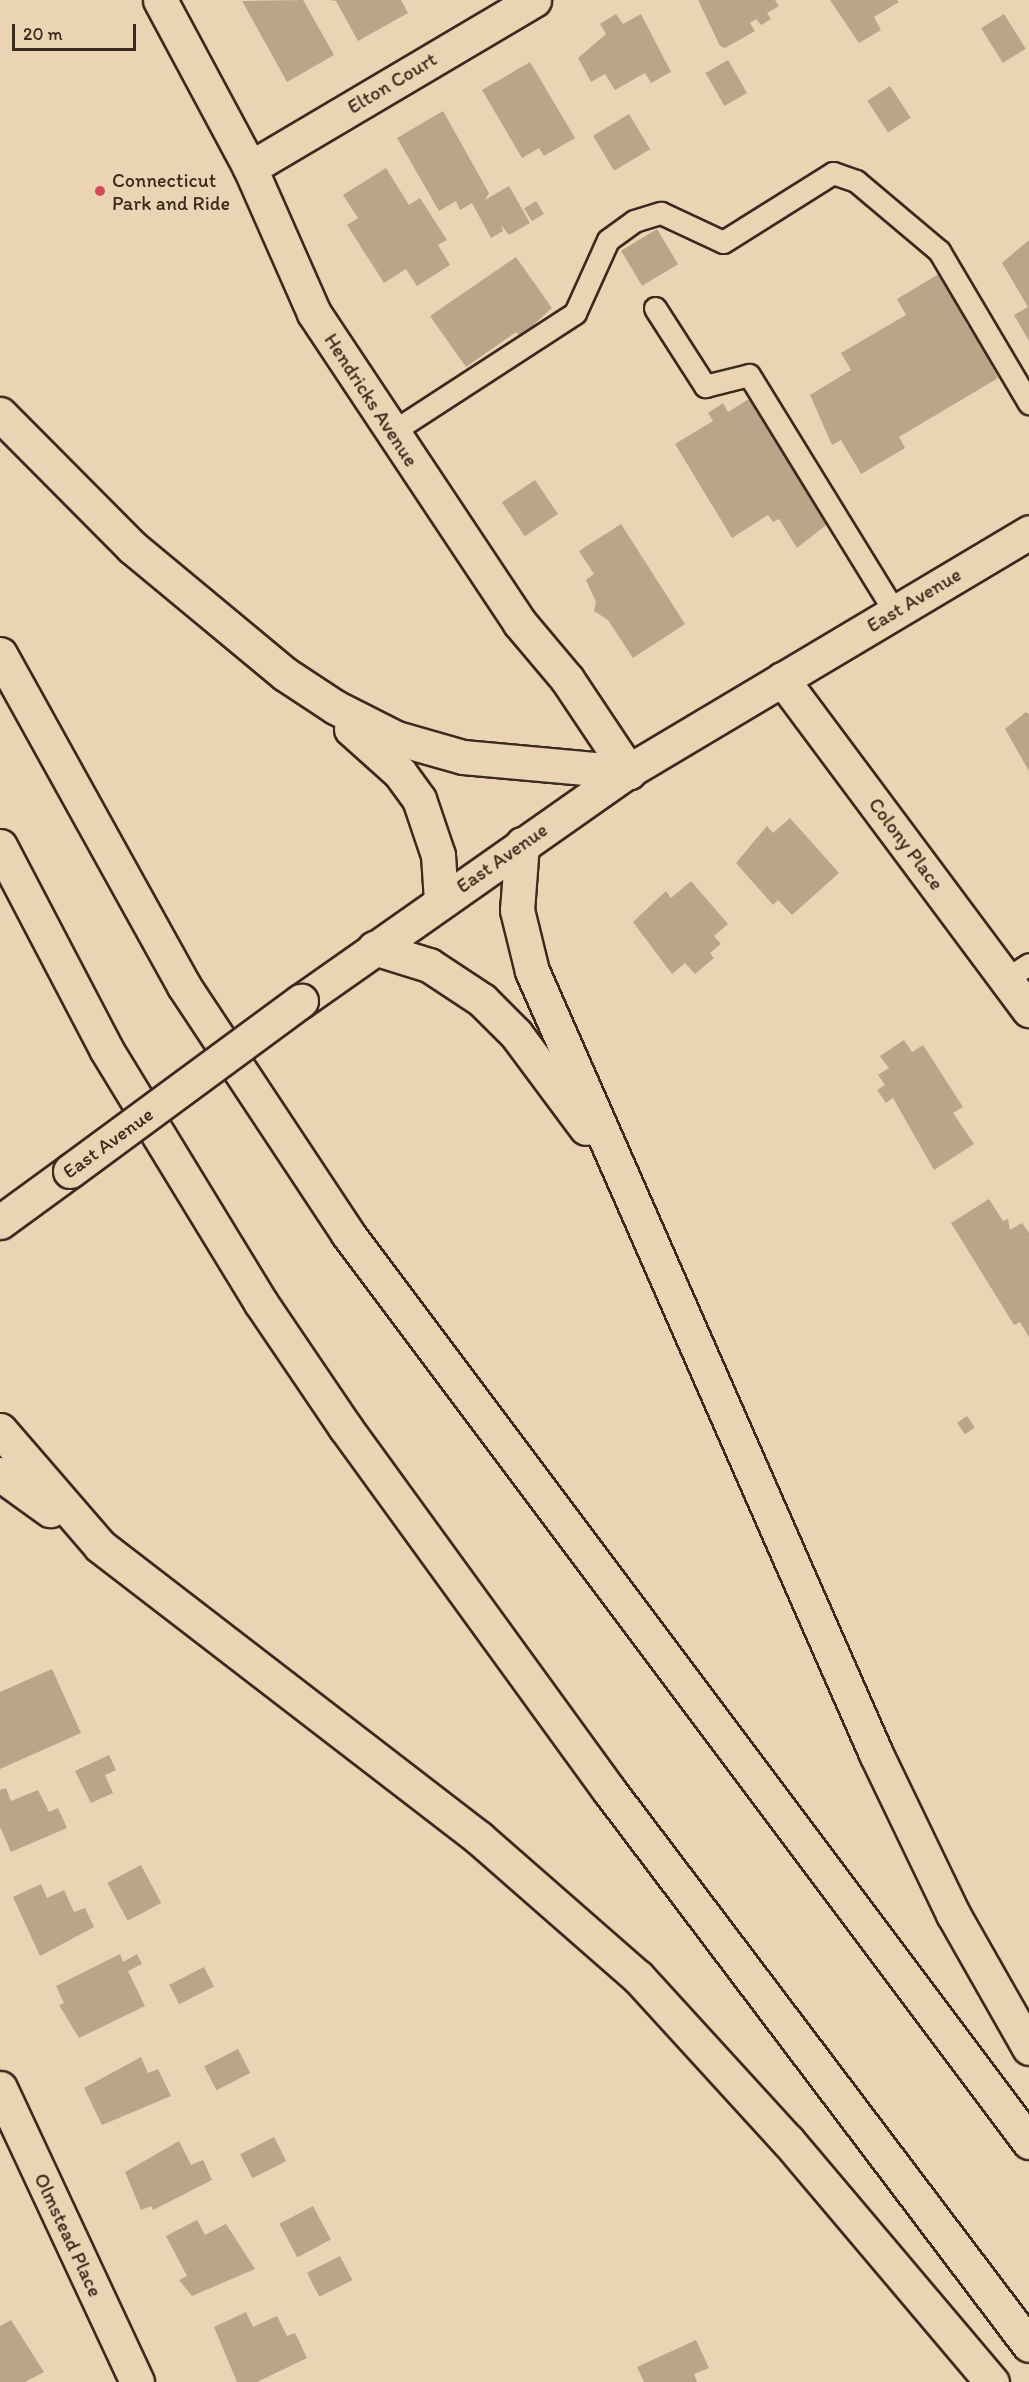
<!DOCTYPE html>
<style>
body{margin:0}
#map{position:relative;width:1029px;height:2382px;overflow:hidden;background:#ebd4b3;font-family:Itim,sans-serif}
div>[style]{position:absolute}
.building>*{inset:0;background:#baa589;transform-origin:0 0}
.roads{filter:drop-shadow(2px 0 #3b2a1e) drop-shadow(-2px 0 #3b2a1e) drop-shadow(0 2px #3b2a1e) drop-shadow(0 -2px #3b2a1e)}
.service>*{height:21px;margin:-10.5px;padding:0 10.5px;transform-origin:10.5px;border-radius:10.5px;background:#ebd4b3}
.minor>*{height:33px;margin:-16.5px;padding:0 16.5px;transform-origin:16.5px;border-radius:16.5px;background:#ebd4b3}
.primary>*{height:33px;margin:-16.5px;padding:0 16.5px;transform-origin:16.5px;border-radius:16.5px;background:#ebd4b3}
.motorway>*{height:33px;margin:-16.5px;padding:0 16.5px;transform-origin:16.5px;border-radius:16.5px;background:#ebd4b3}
.bridges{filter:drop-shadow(2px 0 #3b2a1e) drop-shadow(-2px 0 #3b2a1e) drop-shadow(0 2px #3b2a1e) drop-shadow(0 -2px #3b2a1e)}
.primary-bridge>*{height:33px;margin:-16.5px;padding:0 16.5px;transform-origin:16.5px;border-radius:16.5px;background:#ebd4b3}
.dots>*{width:16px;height:16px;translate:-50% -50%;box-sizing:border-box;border:3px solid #ebd4b3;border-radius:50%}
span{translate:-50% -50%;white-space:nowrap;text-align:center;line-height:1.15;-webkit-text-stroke:4.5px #ebd4b3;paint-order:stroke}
.street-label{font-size:20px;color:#3b2a1e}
.poi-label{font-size:20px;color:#3b2a1e}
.left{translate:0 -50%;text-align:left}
.scale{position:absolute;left:12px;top:24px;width:124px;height:27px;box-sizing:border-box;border:3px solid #3b2a1e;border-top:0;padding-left:8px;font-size:18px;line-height:21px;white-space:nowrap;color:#3b2a1e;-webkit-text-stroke:4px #ebd4b3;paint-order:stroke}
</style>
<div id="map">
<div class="building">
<div style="clip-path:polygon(303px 0,334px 55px,287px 82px,242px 1px)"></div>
<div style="clip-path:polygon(329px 0,401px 0,408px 13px,358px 41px,336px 1px)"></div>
<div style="clip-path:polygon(698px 0,775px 0,779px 6px,767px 13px,771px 19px,761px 25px,756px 19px,750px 23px,755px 31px,725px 48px,720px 46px)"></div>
<div style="clip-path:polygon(830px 0,897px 0,899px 2px,874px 17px,881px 30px,859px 43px)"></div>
<div style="clip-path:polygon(616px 14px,623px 24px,641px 14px,671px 72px,651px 83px,645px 73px,615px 90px,605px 74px,591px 82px,578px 58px,606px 34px,600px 24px)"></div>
<div style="left:1004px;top:14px;width:41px;height:27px;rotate:58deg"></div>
<div style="left:728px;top:60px;width:38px;height:26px;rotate:60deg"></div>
<div style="clip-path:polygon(530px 62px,575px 138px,544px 156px,539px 148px,522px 158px,482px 90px)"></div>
<div style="left:890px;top:86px;width:38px;height:27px;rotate:57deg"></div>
<div style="clip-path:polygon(443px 111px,489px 193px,485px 200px,509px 186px,530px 223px,509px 235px,501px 225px,503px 231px,491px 238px,472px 203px,460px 210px,456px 201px,439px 211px,397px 138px)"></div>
<div style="left:629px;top:114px;width:41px;height:42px;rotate:59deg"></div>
<div style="clip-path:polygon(386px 168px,409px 205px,420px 198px,447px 240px,438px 245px,450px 265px,417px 286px,406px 269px,384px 283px,347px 225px,358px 218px,343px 195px)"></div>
<div style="left:536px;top:201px;width:15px;height:14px;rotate:58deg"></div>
<div style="left:657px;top:229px;width:41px;height:42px;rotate:59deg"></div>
<div style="clip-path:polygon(1029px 240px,1029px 341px,1014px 315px,1028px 307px,1002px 263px)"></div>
<div style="clip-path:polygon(516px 257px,552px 308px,520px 337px,516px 332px,466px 367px,430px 316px)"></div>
<div style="clip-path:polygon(942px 272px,968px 327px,972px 324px,989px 352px,986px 354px,998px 378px,899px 437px,905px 448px,861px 474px,841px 440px,832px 445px,810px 395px,851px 370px,841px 353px,906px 315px,897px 299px)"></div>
<div style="clip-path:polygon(752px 397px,830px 522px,797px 548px,779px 519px,773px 522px,768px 515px,732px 538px,675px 444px,713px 421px,708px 413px,723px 403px,728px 412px)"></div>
<div style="left:535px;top:480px;width:41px;height:40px;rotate:56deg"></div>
<div style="clip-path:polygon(621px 524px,685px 624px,633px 658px,608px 620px,594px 611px,596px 602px,586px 580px,594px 574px,579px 551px)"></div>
<div style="clip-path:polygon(1026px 712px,1029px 714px,1029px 771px,1005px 729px)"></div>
<div style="clip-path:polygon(790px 818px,839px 873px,792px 915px,778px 900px,773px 905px,736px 863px,767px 826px,773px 833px)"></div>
<div style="clip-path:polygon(691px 881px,728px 924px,714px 936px,721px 944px,710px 953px,714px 958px,695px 974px,685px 963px,672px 974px,633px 922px,666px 891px,671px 898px)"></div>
<div style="clip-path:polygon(904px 1040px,912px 1052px,923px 1045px,963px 1107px,953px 1113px,974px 1144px,934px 1170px,893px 1098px,886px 1103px,877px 1090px,885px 1085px,878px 1075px,889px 1068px,880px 1056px)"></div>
<div style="clip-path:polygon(989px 1199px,1003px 1221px,1008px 1219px,1010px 1230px,1022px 1223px,1029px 1233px,1029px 1337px,1020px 1322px,1014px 1325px,951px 1223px)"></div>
<div style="left:967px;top:1416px;width:14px;height:12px;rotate:56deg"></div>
<div style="clip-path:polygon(52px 1669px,81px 1733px,0 1769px,0 1692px)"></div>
<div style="clip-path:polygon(109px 1755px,116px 1770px,105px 1775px,113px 1793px,91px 1803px,75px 1771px)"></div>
<div style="clip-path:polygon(6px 1788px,11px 1801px,38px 1790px,49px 1812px,58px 1808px,67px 1828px,11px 1852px,0 1827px,0 1790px)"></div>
<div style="left:141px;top:1865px;width:43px;height:38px;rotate:62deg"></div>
<div style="clip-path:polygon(41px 1884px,47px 1898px,64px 1890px,74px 1912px,85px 1908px,94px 1927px,40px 1956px,13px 1897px)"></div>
<div style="clip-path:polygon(120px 1954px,123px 1962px,137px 1954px,142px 1964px,128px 1971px,145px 2006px,79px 2038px,59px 2005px,64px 2003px,56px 1986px)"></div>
<div style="left:204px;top:1967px;width:22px;height:39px;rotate:63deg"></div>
<div style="left:238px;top:2049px;width:27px;height:38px;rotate:63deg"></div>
<div style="clip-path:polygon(141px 2057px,148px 2073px,158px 2069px,171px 2096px,102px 2125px,84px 2088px)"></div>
<div style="left:274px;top:2137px;width:27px;height:38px;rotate:63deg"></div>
<div style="clip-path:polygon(179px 2141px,191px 2165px,203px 2160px,212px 2180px,153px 2210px,151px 2206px,141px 2210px,125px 2172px)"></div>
<div style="left:313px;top:2206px;width:38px;height:38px;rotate:62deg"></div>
<div style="clip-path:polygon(197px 2220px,205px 2235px,226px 2224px,255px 2269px,192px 2296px,179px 2280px,187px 2276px,166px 2236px)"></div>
<div style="left:340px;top:2256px;width:27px;height:37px;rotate:63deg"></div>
<div style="clip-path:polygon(246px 2312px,253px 2327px,277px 2316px,287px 2336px,295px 2333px,307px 2358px,257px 2382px,237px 2382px,214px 2327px)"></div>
<div style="clip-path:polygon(11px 2320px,44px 2372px,25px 2382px,0 2382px,0 2326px)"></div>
<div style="clip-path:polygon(696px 2340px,709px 2368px,694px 2374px,697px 2382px,644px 2382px,637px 2367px)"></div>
</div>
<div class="roads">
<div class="service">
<div style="left:655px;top:308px;width:93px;rotate:57.3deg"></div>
<div style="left:705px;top:386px;width:45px;rotate:-14deg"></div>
<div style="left:749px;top:375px;width:278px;rotate:58.4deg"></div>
<div style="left:392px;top:432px;width:218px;rotate:-33deg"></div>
<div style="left:575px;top:313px;width:80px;rotate:-65.7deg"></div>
<div style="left:608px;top:240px;width:32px;rotate:-36deg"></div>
<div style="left:634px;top:221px;width:28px;rotate:-17deg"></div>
<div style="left:661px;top:213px;width:68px;rotate:25.1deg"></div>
<div style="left:723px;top:242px;width:130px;rotate:-32.1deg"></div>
<div style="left:833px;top:173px;width:24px;rotate:19deg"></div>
<div style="left:856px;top:181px;width:109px;rotate:40.1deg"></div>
<div style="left:939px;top:251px;width:177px;rotate:59.4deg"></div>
<div style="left:1006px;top:979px;width:27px;rotate:-33deg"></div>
</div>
<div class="minor">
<div style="left:160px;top:0;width:191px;rotate:61.8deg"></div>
<div style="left:250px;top:168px;width:158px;rotate:66.2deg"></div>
<div style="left:314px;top:313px;width:371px;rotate:56.4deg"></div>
<div style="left:519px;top:622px;width:75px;rotate:49.9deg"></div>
<div style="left:567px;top:679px;width:112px;rotate:56.3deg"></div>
<div style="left:250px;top:168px;width:330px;rotate:-30.6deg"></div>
<div style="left:782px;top:679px;width:413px;rotate:53.3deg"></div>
<div style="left:0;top:2088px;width:324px;rotate:65deg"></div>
</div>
<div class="primary">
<div style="left:301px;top:1001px;width:393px;rotate:-35.1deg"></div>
<div style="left:622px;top:775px;width:474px;rotate:-30.8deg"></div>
<div style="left:0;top:1222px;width:87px;rotate:-36.1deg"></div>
</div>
<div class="motorway">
<div style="left:0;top:414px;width:187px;rotate:45.2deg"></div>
<div style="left:132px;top:547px;width:199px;rotate:39.7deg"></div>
<div style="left:285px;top:674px;width:60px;rotate:33.4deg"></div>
<div style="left:335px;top:707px;width:68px;rotate:26.9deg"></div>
<div style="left:396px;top:738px;width:70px;rotate:15.8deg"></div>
<div style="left:463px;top:757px;width:167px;rotate:5.2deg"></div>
<div style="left:0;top:654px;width:380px;rotate:61deg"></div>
<div style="left:184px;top:986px;width:297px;rotate:56.5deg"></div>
<div style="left:348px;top:1234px;width:1135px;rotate:53.13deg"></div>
<div style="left:351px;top:729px;width:66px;rotate:41.9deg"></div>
<div style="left:400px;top:773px;width:32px;rotate:54deg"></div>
<div style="left:419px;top:799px;width:59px;rotate:71.3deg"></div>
<div style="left:438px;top:855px;width:45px;rotate:86.2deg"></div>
<div style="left:522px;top:844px;width:66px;rotate:94.3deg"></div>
<div style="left:517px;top:910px;width:63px;rotate:76.2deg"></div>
<div style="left:532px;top:971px;width:855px;rotate:66.28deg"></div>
<div style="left:876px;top:1754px;width:178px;rotate:64.3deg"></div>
<div style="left:953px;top:1914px;width:154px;rotate:60.4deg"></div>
<div style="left:0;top:846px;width:229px;rotate:62.4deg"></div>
<div style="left:106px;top:1049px;width:298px;rotate:58.6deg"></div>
<div style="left:261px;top:1303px;width:150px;rotate:55.9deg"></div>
<div style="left:345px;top:1427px;width:447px;rotate:54deg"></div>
<div style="left:608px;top:1789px;width:697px;rotate:52.87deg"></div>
<div style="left:374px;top:948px;width:58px;rotate:17.2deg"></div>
<div style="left:429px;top:965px;width:64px;rotate:33.4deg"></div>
<div style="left:482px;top:1000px;width:48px;rotate:45deg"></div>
<div style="left:516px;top:1034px;width:117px;rotate:53.3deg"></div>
<div style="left:0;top:1430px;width:153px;rotate:49.2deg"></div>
<div style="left:100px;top:1546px;width:478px;rotate:37.6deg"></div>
<div style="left:479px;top:1838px;width:211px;rotate:41.2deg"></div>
<div style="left:638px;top:1977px;width:222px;rotate:47.6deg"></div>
<div style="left:788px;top:2141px;width:316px;rotate:49.8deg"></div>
<div style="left:0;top:1474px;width:62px;rotate:35.8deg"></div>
</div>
</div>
<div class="bridges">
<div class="primary-bridge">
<div style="left:70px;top:1171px;width:287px;rotate:-36.4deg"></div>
</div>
</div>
<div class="dots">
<div style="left:100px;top:191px;background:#d1495b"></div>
</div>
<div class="street-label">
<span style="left:392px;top:83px;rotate:-31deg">Elton Court</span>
<span style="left:371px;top:400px;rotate:57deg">Hendricks Avenue</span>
<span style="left:914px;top:600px;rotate:-31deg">East Avenue</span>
<span style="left:906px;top:844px;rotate:53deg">Colony Place</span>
<span style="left:502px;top:858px;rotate:-35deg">East Avenue</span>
<span style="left:108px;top:1143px;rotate:-36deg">East Avenue</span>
<span style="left:68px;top:2235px;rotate:65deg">Olmstead Place</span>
</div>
<div class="poi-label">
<span class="left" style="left:112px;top:192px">Connecticut<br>Park and Ride</span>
</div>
<div class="scale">20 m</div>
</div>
